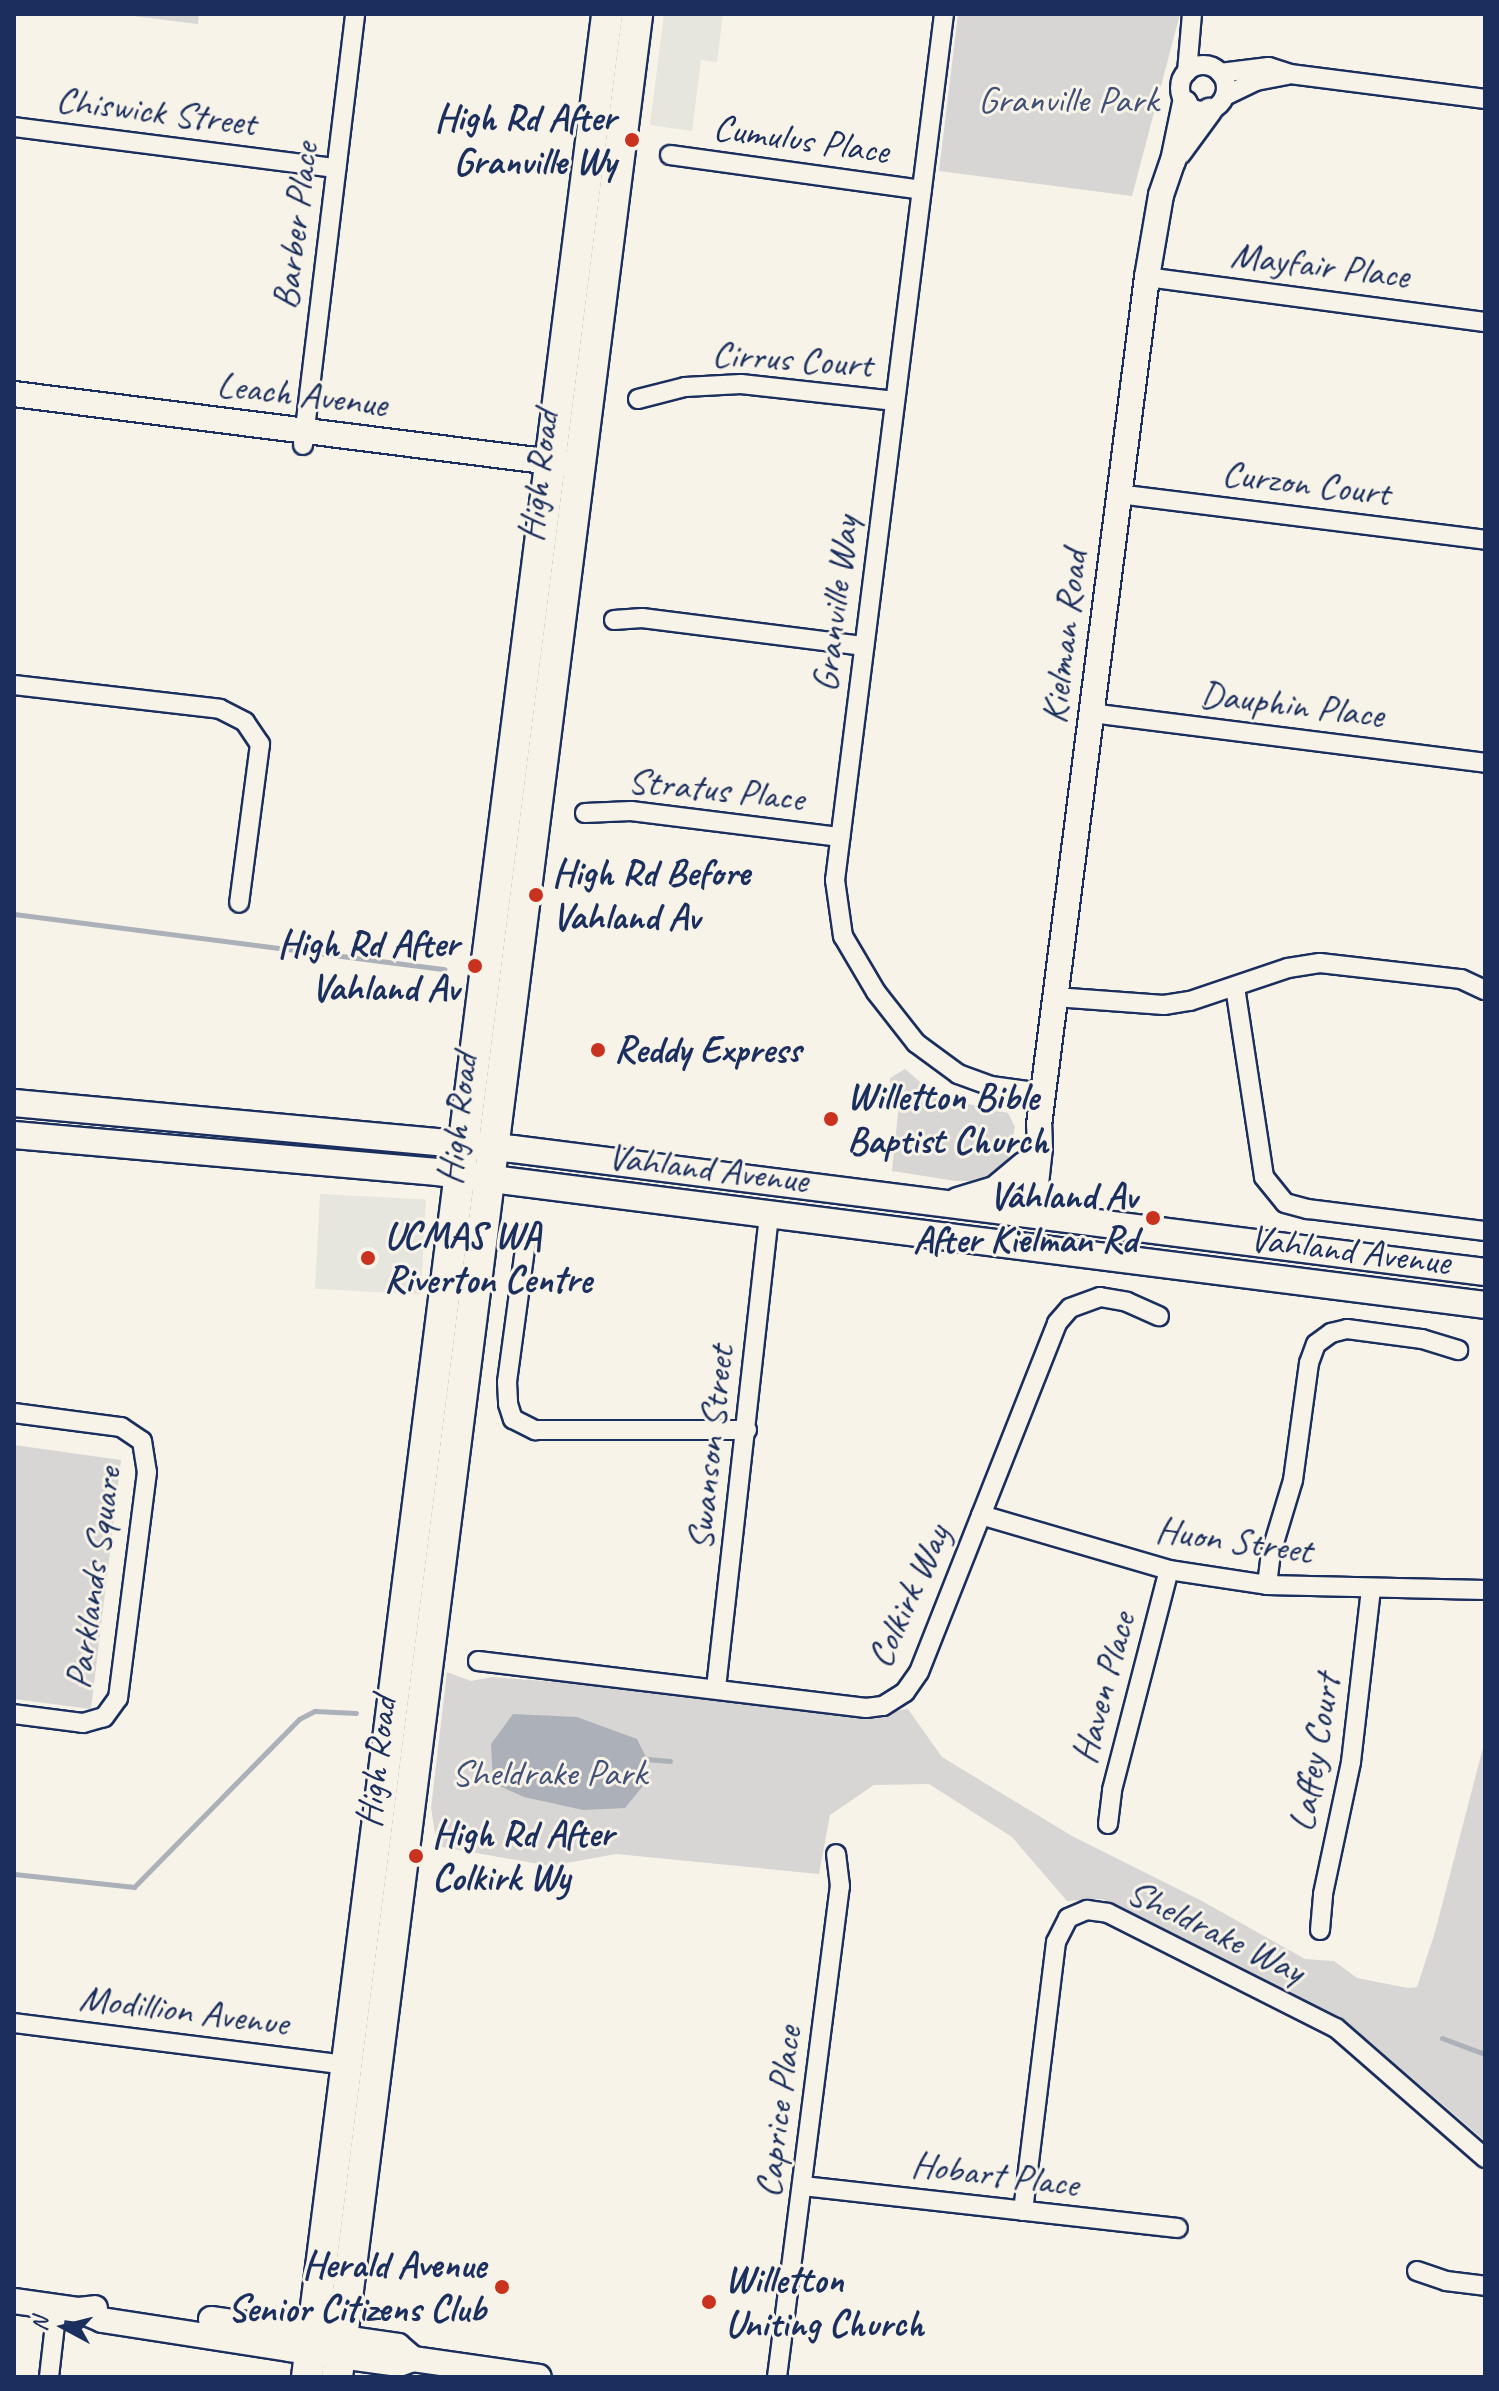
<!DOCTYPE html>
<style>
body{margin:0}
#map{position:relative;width:1499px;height:2391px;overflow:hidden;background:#f7f3e8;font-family:Caveat,sans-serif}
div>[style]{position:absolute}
.built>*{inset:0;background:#e6e5de;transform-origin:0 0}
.green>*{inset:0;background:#d7d6d4}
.water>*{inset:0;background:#acb0b9}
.stream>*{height:5px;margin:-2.5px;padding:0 2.5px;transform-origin:2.5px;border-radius:2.5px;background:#acb0b9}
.roads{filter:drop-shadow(2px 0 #1b2f5e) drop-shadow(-2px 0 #1b2f5e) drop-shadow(0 2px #1b2f5e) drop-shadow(0 -2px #1b2f5e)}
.minor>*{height:18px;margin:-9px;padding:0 9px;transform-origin:9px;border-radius:9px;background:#f7f3e8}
.minor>.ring{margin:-9px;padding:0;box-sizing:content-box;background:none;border:18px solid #f7f3e8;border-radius:50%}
.tertiary>*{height:24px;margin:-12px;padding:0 12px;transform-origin:12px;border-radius:12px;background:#f7f3e8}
.secondary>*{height:26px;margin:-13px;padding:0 13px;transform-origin:13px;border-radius:13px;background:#f7f3e8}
.primary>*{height:30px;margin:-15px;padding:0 15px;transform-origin:15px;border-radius:15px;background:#f7f3e8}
.dots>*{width:22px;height:22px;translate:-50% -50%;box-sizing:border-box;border:4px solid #f7f3e8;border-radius:50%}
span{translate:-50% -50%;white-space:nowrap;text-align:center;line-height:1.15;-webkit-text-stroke:6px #f7f3e8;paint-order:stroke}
.park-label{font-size:38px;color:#415076}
.street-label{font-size:38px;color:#1b2f5e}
.poi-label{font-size:38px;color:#1b2f5e;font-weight:700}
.right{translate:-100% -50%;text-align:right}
.left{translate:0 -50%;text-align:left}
.frame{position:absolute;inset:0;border:16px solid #1b2f5e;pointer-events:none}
.north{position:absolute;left:24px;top:2287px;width:80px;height:80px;-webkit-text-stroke:6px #f7f3e8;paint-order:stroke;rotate:277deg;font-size:22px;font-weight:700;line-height:32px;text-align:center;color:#1b2f5e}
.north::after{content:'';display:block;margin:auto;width:28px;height:36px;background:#1b2f5e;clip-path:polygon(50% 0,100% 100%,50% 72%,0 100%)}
</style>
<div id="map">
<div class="built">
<div style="clip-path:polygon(664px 14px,723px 14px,717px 62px,701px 60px,692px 131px,650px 125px)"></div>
<div style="left:320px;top:1194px;width:106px;height:95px;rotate:3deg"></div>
</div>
<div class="green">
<div style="clip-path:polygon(117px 14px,199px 14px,198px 24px)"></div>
<div style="clip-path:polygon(958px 14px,1180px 14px,1132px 196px,939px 171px)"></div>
<div style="clip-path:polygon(905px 1069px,926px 1087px,956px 1101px,1008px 1113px,1015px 1127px,1007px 1163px,980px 1181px,956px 1181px,892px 1171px,900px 1094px,890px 1090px,890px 1078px)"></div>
<div style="clip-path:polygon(14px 1445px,121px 1460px,91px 1709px,14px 1699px)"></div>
<div style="clip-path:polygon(447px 1672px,471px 1681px,492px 1677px,635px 1688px,861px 1717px,908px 1709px,942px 1757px,1072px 1836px,1202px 1901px,1305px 1959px,1334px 1961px,1357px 1978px,1408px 1988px,1417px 1987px,1435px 1932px,1485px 1740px,1485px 2141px,1368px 2040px,1323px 2010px,1102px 1899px,1067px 1901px,1012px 1837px,929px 1784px,874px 1785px,830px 1815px,819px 1874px,616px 1854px,550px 1866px,437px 1846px,431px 1808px)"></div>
</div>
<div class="water">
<div style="clip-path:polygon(513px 1714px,577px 1717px,637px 1739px,647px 1759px,643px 1786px,625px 1808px,583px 1810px,524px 1797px,493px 1783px,491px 1744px)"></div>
</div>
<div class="stream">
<div style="left:14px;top:914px;width:434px;rotate:7.3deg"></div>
<div style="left:647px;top:1759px;width:23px;rotate:5deg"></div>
<div style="left:14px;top:1874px;width:121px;rotate:6.2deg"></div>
<div style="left:134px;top:1887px;width:235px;rotate:-45.5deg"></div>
<div style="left:299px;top:1719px;width:18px;rotate:-27deg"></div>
<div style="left:315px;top:1711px;width:41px;rotate:2.8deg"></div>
<div style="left:1442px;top:2038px;width:46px;rotate:20.4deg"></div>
</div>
<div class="roads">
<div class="minor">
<div style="left:944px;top:14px;width:873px;rotate:97.17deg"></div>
<div style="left:835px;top:880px;width:57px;rotate:81.9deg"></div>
<div style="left:843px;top:936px;width:65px;rotate:59.5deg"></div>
<div style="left:876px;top:992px;width:65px;rotate:51.9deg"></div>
<div style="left:916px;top:1043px;width:52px;rotate:36.4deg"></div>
<div style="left:958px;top:1074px;width:35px;rotate:20deg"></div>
<div style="left:991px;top:1086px;width:51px;rotate:7.8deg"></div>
<div class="ring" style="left:1180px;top:65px;width:28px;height:28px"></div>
<div style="left:1187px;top:72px;width:58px;rotate:-85.1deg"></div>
<div style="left:1220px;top:73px;width:49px;rotate:-7deg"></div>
<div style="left:1269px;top:67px;width:22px;rotate:18deg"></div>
<div style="left:1290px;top:74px;width:197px;rotate:7.3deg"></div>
<div style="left:1225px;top:96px;width:34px;rotate:-26deg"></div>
<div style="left:1256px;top:81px;width:32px;rotate:-11deg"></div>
<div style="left:14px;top:127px;width:325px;rotate:7.3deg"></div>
<div style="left:670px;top:155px;width:254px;rotate:7.9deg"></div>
<div style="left:1147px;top:277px;width:341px;rotate:7.6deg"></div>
<div style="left:638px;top:399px;width:49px;rotate:-14.3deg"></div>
<div style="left:685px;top:387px;width:56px;rotate:-3.1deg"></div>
<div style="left:741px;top:384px;width:155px;rotate:6.3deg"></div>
<div style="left:303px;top:445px;width:434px;rotate:-83.1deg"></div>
<div style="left:1118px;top:494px;width:370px;rotate:7.1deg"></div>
<div style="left:614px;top:620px;width:28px;rotate:-4deg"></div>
<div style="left:642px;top:618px;width:224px;rotate:7.2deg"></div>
<div style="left:14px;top:685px;width:207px;rotate:6.6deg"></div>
<div style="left:220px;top:709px;width:28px;rotate:27deg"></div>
<div style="left:245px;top:722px;width:27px;rotate:56deg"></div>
<div style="left:260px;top:744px;width:160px;rotate:97.5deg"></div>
<div style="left:1091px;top:713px;width:397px;rotate:7.2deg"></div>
<div style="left:585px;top:813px;width:46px;rotate:-2.5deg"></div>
<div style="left:631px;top:811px;width:211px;rotate:7.1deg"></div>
<div style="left:1235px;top:987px;width:192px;rotate:81.3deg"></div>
<div style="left:1264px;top:1177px;width:33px;rotate:51deg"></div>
<div style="left:1285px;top:1203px;width:24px;rotate:15deg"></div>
<div style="left:1308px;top:1209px;width:178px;rotate:7.1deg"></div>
<div style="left:1055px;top:997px;width:109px;rotate:4.2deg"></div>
<div style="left:1164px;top:1005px;width:26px;rotate:-9deg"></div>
<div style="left:1190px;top:1001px;width:103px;rotate:-18.6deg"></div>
<div style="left:1288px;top:968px;width:32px;rotate:-9deg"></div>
<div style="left:1320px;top:963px;width:142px;rotate:6.5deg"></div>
<div style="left:1461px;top:979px;width:26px;rotate:25deg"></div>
<div style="left:527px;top:1234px;width:149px;rotate:97.7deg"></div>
<div style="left:507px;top:1382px;width:22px;rotate:87deg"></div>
<div style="left:508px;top:1404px;width:16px;rotate:72deg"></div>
<div style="left:513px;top:1419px;width:25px;rotate:27deg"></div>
<div style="left:535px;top:1430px;width:212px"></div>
<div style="left:14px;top:1413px;width:108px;rotate:7.5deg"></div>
<div style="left:121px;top:1427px;width:25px;rotate:34deg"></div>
<div style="left:142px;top:1441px;width:31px;rotate:81deg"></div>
<div style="left:147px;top:1472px;width:228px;rotate:97.3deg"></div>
<div style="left:118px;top:1698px;width:24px;rotate:126deg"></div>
<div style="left:104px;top:1717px;width:22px;rotate:164deg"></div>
<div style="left:83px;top:1723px;width:70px;rotate:-172.6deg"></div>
<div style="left:981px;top:1515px;width:196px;rotate:16.3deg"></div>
<div style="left:1169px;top:1570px;width:99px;rotate:8.7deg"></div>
<div style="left:1267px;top:1585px;width:218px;rotate:1.3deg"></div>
<div style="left:1267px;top:1585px;width:32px;rotate:-83deg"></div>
<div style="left:1271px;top:1553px;width:76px;rotate:-73.2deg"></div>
<div style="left:1293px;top:1480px;width:118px;rotate:-82.2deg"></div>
<div style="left:1309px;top:1363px;width:20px;rotate:-70deg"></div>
<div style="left:1316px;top:1344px;width:19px;rotate:-36deg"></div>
<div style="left:1331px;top:1333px;width:16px;rotate:-14deg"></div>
<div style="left:1347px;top:1329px;width:76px;rotate:7.6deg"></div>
<div style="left:1422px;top:1339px;width:38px;rotate:17deg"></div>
<div style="left:478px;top:1661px;width:391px;rotate:6.9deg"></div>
<div style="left:866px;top:1708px;width:17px;rotate:-7deg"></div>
<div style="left:883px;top:1706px;width:26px;rotate:-32deg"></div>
<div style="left:905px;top:1692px;width:24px;rotate:-55deg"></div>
<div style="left:919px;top:1672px;width:375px;rotate:-68.4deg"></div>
<div style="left:1057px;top:1323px;width:20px;rotate:-49deg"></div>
<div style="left:1070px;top:1308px;width:32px;rotate:-20deg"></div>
<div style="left:1100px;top:1297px;width:27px;rotate:10deg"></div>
<div style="left:1127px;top:1302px;width:35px;rotate:24deg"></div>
<div style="left:716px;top:1688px;width:477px;rotate:-83.6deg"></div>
<div style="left:1108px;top:1824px;width:34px;rotate:-83deg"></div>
<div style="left:1112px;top:1790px;width:227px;rotate:-75.5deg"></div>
<div style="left:1320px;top:1930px;width:36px;rotate:-85deg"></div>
<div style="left:1323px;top:1894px;width:135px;rotate:-78deg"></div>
<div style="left:1351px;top:1762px;width:175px;rotate:-83.4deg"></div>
<div style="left:14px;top:2023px;width:335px;rotate:7.2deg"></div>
<div style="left:803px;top:2186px;width:377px;rotate:6.4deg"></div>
<div style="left:1023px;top:2211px;width:271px;rotate:-83deg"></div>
<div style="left:1056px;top:1942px;width:27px;rotate:-63deg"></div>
<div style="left:1068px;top:1918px;width:21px;rotate:-23deg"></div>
<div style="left:1087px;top:1910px;width:21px;rotate:8deg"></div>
<div style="left:1108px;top:1913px;width:255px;rotate:26.8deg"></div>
<div style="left:1336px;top:2028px;width:198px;rotate:41.1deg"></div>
<div style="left:1417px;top:2271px;width:31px;rotate:19deg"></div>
<div style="left:1446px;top:2281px;width:39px;rotate:7deg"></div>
<div style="left:49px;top:2377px;width:70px;rotate:-83.5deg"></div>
<div style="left:777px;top:2377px;width:495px;rotate:-82.7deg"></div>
<div style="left:840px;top:1886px;width:32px;rotate:-97deg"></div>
</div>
<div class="tertiary">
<div style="left:1179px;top:152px;width:51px;rotate:-53.8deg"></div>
<div style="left:14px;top:394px;width:557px;rotate:7.21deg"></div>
<div style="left:1034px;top:1202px;width:54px;rotate:-83.7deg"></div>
<div style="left:1040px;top:1148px;width:23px;rotate:-92deg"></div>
<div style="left:1039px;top:1125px;width:855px;rotate:-82.74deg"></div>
<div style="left:1147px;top:277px;width:83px;rotate:-80.3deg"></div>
<div style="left:1161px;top:195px;width:36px;rotate:-71deg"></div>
<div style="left:1173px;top:161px;width:59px;rotate:-78.3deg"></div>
<div style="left:14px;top:2301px;width:66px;rotate:7.9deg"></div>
<div style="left:79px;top:2310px;width:16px;rotate:-7deg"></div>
<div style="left:79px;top:2310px;width:25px;rotate:23deg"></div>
<div style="left:102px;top:2320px;width:189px;rotate:8.8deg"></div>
<div style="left:289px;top:2349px;width:111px;rotate:7.8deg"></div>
<div style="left:399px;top:2364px;width:15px;rotate:-20deg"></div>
<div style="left:413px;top:2359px;width:127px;rotate:8.1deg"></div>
<div style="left:211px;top:2319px;width:189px;rotate:8.2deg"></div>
<div style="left:398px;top:2346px;width:20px;rotate:41deg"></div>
</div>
<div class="secondary">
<div style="left:14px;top:1103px;width:501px;rotate:5.27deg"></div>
<div style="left:513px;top:1149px;width:980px;rotate:7.21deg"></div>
<div style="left:14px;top:1135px;width:425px;rotate:5deg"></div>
<div style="left:437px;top:1172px;width:1056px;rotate:7.23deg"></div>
<div style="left:958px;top:1201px;width:39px;rotate:-17deg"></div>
<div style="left:995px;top:1190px;width:39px;rotate:-40deg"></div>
</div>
<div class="primary">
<div style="left:307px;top:2377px;width:2382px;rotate:-82.76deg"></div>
<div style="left:337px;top:2377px;width:2382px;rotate:-82.76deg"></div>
</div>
</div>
<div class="dots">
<div style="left:632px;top:140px;background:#c8321e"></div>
<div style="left:536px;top:895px;background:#c8321e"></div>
<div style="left:475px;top:966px;background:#c8321e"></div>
<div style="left:598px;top:1050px;background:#c8321e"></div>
<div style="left:831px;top:1119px;background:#c8321e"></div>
<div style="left:1153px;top:1218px;background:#c8321e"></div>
<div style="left:368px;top:1258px;background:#c8321e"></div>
<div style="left:416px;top:1856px;background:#c8321e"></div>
<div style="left:502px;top:2287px;background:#c8321e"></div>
<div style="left:709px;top:2302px;background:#c8321e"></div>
</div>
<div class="park-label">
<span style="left:1068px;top:100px">Granville Park</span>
<span style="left:549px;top:1773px">Sheldrake Park</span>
</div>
<div class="street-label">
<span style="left:156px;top:111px;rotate:7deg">Chiswick Street</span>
<span style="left:801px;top:139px;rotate:8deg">Cumulus Place</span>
<span style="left:295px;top:226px;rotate:-83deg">Barber Place</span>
<span style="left:1320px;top:265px;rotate:7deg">Mayfair Place</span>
<span style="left:792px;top:359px;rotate:4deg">Cirrus Court</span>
<span style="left:302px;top:394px;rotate:7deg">Leach Avenue</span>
<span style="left:538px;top:476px;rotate:-83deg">High Road</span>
<span style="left:1306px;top:483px;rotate:7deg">Curzon Court</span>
<span style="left:835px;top:604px;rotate:-83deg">Granville Way</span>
<span style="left:1064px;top:637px;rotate:-83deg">Kielman Road</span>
<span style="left:1292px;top:704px;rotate:7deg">Dauphin Place</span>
<span style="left:716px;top:789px;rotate:6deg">Stratus Place</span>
<span style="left:457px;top:1119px;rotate:-83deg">High Road</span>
<span style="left:708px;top:1168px;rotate:7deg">Vahland Avenue</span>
<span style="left:1350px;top:1250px;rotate:7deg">Vahland Avenue</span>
<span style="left:710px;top:1448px;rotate:-84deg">Swanson Street</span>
<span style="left:1234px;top:1540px;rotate:8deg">Huon Street</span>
<span style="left:93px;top:1578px;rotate:-82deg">Parklands Square</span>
<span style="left:908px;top:1596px;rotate:-66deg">Colkirk Way</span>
<span style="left:1103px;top:1688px;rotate:-75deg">Haven Place</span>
<span style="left:1314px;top:1753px;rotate:-80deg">Laffey Court</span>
<span style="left:376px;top:1762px;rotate:-83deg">High Road</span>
<span style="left:1216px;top:1931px;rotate:26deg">Sheldrake Way</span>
<span style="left:184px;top:2010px;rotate:7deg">Modillion Avenue</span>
<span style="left:778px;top:2112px;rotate:-83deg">Caprice Place</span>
<span style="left:995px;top:2174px;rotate:7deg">Hobart Place</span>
</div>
<div class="poi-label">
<span class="right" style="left:616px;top:140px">High Rd After<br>Granville Wy</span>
<span class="left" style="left:552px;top:895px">High Rd Before<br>Vahland Av</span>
<span class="right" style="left:459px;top:966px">High Rd After<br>Vahland Av</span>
<span class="left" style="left:614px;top:1050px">Reddy Express</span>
<span class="left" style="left:847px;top:1119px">Willetton Bible<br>Baptist Church</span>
<span class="right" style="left:1137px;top:1218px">Vahland Av<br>After Kielman Rd</span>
<span class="left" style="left:384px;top:1258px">UCMAS WA<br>Riverton Centre</span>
<span class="left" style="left:432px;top:1856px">High Rd After<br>Colkirk Wy</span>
<span class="right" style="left:486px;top:2287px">Herald Avenue<br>Senior Citizens Club</span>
<span class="left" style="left:725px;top:2302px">Willetton<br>Uniting Church</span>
</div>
<div class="frame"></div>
<div class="north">N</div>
</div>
